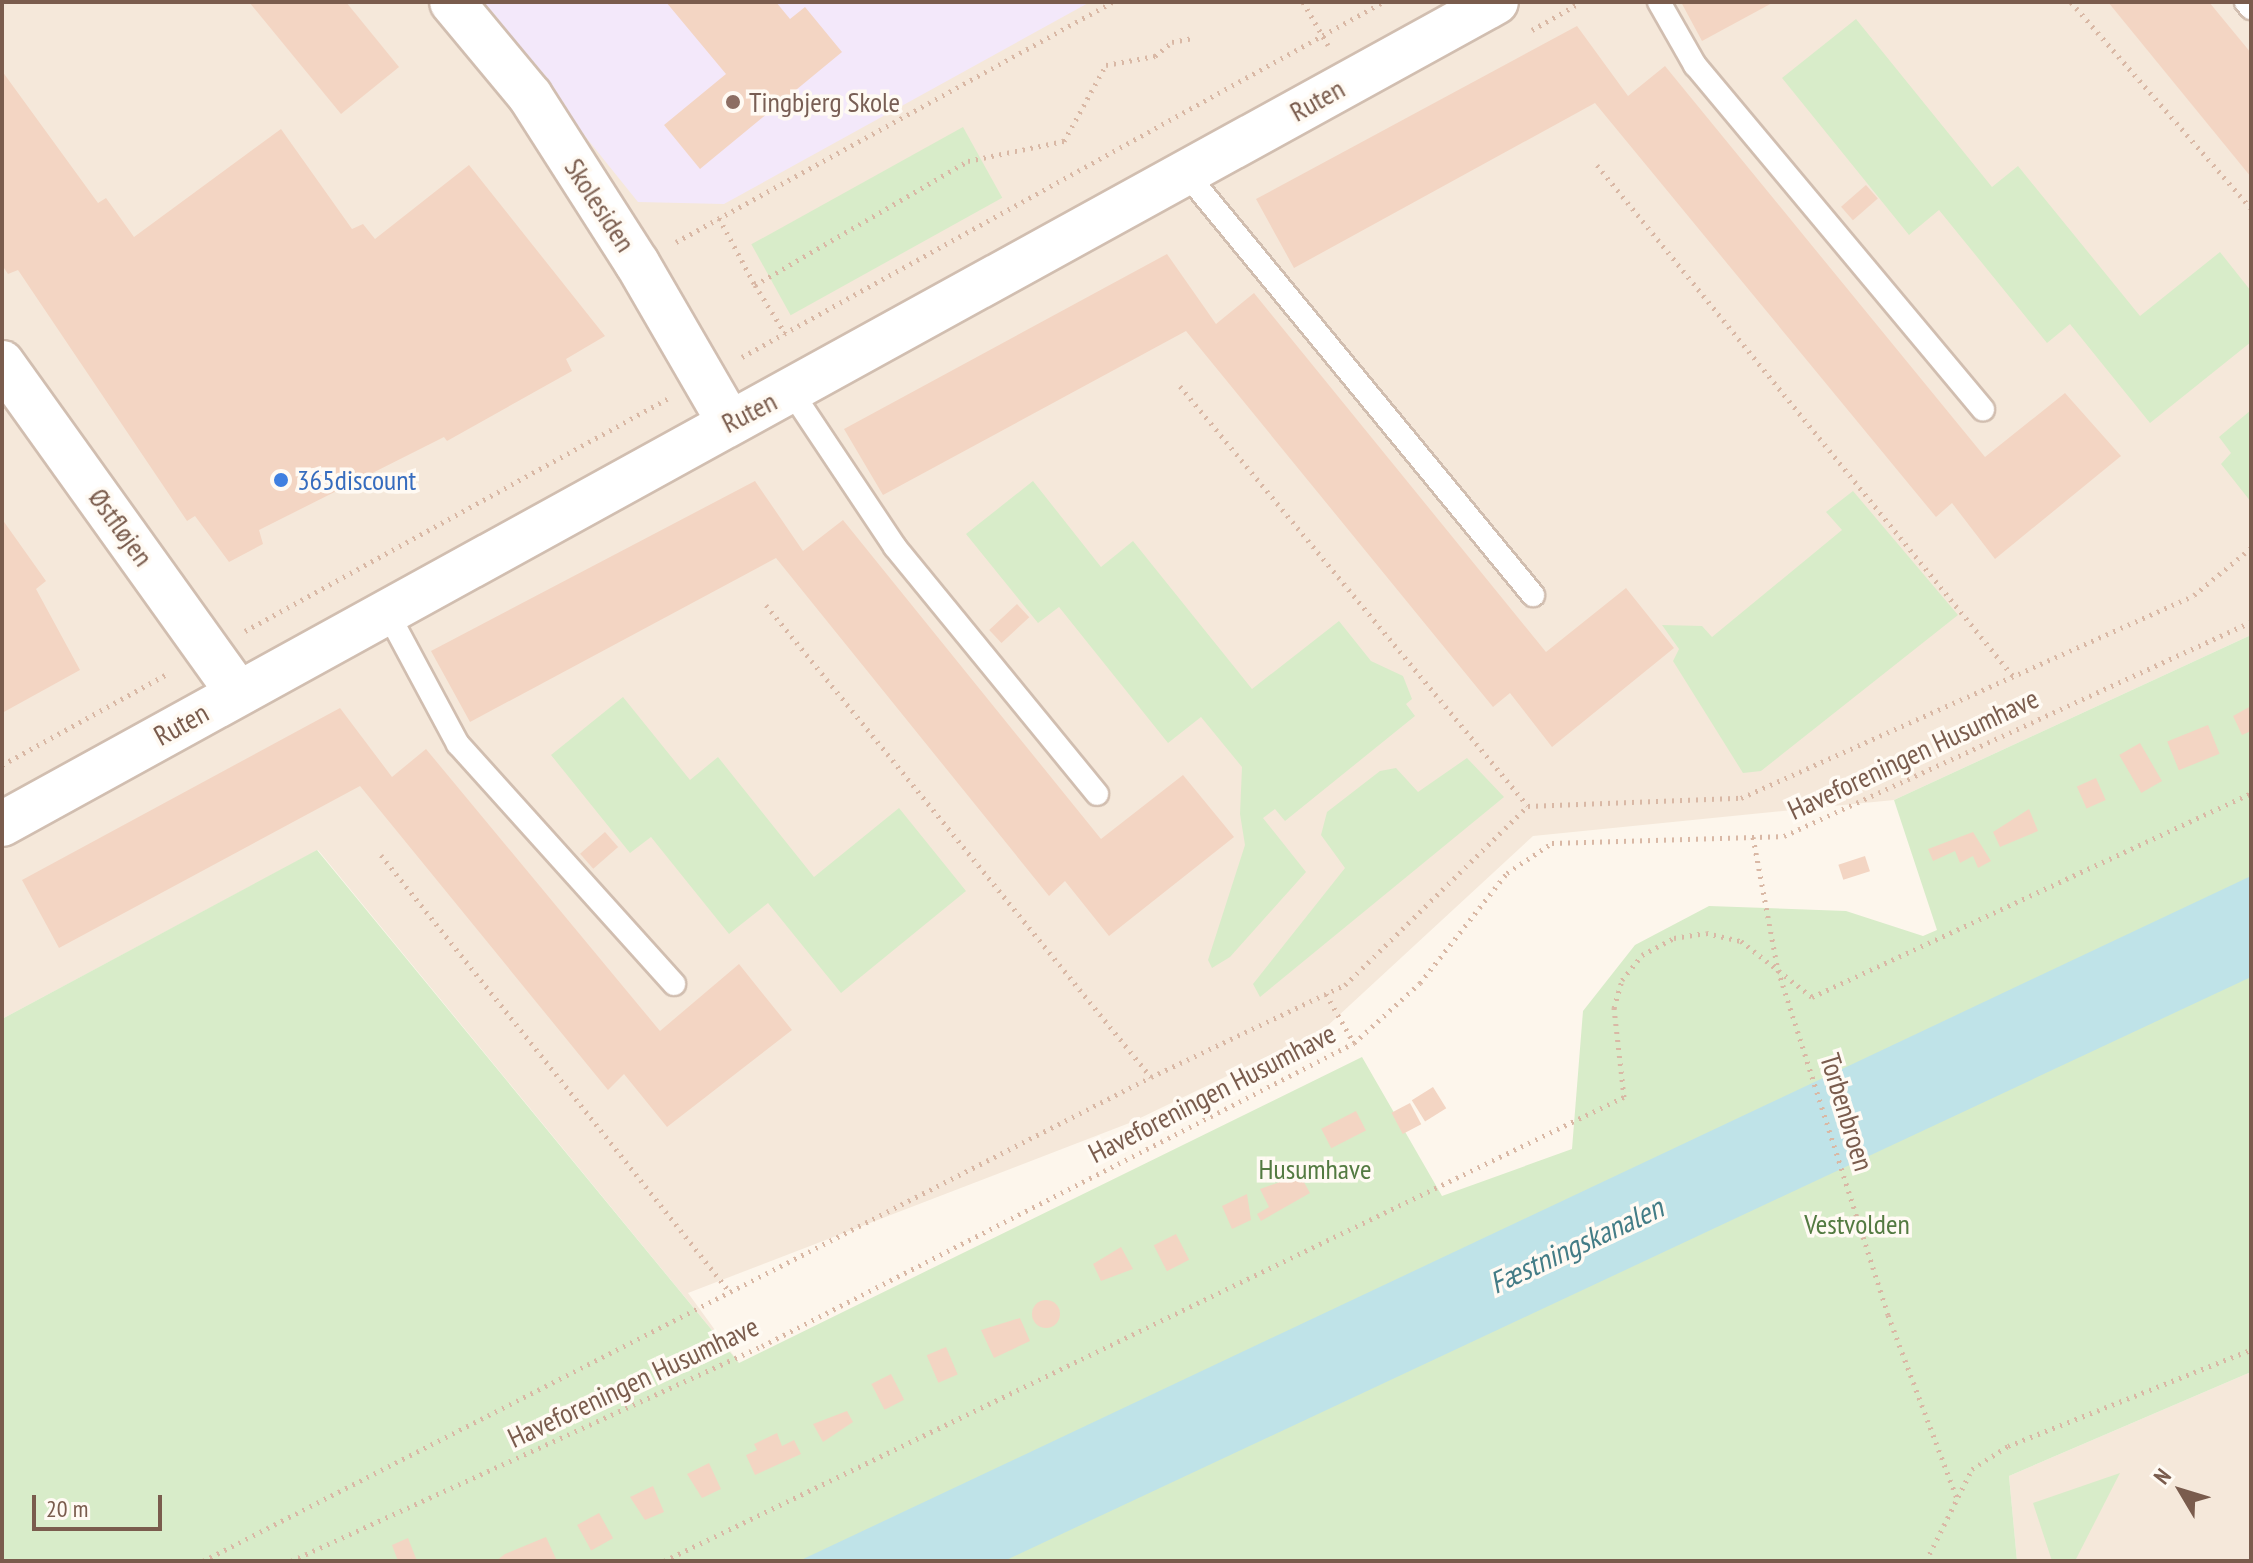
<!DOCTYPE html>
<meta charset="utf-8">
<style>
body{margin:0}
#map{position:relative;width:2253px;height:1563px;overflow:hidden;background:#fdf6ec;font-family:"PT Sans Narrow",sans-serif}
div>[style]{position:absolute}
.residential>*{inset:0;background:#f5e8da}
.education>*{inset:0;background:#f3e8fa}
.green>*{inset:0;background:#d8ecc9;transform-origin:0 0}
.water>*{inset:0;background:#bfe3e8}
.building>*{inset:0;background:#f3d5c3;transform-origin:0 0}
.round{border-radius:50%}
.path>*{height:5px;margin-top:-2.5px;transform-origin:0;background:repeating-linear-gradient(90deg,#d9b8a5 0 2px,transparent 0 8px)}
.roads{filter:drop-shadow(2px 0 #d1beb0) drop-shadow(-2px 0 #d1beb0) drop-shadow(0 2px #d1beb0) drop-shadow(0 -2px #d1beb0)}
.service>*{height:22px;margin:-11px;padding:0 11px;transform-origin:11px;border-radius:11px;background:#fff}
.minor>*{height:44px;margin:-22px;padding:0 22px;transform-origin:22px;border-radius:22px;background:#fff}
.dots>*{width:22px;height:22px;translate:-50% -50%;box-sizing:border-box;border:4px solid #fffaf3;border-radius:50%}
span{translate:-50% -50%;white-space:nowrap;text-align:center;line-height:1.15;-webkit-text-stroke:7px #fffaf3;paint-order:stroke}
.street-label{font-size:28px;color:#7a5c4d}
.education-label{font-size:28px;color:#785e54}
.left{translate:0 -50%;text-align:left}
.shop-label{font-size:28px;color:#366cbe}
.park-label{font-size:28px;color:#537a41}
.water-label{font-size:30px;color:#437c86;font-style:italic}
.frame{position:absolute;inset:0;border:4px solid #7a5c4d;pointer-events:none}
.north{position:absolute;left:2141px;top:1451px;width:80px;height:80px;-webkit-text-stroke:6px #fffaf3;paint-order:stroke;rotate:308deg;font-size:22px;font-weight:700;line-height:32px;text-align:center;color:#7a5c4d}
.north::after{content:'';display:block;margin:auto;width:28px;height:36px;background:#7a5c4d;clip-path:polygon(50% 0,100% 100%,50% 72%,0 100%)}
.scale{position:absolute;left:32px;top:1495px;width:130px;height:36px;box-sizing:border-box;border:4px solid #7a5c4d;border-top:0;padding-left:10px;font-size:24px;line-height:28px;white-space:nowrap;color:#7a5c4d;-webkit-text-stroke:6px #fffaf3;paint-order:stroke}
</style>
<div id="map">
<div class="residential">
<div style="clip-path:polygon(2px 2px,2251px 2px,2251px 635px,1894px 800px,1533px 836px,1324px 1029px,1132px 1122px,688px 1293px,739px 1363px,318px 850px,2px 1019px)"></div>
<div style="clip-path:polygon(2251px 1372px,2251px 1561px,2017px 1561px,2009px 1476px)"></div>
</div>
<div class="education">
<div style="clip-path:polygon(477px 2px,1090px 2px,724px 204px,638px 202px)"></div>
</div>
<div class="green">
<div style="clip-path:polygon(1856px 19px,1992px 187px,2018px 166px,2140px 316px,2220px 252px,2251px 291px,2251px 342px,2150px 423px,2070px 324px,2047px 343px,1939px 210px,1909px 235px,1782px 78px)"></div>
<div style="left:963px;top:127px;width:81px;height:242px;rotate:61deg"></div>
<div style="clip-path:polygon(2251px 410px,2251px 502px,2221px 464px,2231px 453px,2219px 437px)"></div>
<div style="clip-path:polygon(1033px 481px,1101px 567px,1133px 541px,1252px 689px,1339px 621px,1371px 661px,1403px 676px,1412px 699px,1406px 704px,1415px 716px,1285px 821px,1275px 809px,1263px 818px,1306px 872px,1230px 957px,1212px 968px,1208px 960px,1245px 845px,1240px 814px,1242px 767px,1201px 717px,1168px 743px,1059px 607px,1038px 623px,966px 534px)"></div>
<div style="clip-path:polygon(1853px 491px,1958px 615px,1761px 771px,1743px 773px,1673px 661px,1679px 649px,1662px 625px,1702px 626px,1712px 637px,1842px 530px,1826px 512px)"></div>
<div style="clip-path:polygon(2251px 635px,2251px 1372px,2009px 1476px,2017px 1561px,2px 1561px,2px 1019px,317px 850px,739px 1363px,1362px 1057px,1442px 1196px,1572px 1149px,1583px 1011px,1635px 945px,1709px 906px,1846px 911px,1923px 936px,1937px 930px,1894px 800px)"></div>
<div style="clip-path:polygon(623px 697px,690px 780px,718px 757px,814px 877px,899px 808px,966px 891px,841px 993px,768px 903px,729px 934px,651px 837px,630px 853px,551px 755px)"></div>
<div style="clip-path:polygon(1467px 758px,1504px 797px,1260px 997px,1253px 984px,1345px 868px,1321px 835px,1327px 812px,1380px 771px,1396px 768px,1418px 792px)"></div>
<div style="clip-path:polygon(2120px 1473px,2075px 1561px,2052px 1561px,2033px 1503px)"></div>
</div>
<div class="water">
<div style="clip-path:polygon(2251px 876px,2251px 977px,1004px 1561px,799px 1561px)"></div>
</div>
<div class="building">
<div style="clip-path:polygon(249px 2px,346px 2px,399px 67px,341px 114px)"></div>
<div style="clip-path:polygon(666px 2px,776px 2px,790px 19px,805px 7px,842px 52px,700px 169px,664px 125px,726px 74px)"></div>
<div style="clip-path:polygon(1681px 2px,1774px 2px,1702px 41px)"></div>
<div style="clip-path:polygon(2108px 2px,2209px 2px,2251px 53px,2251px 177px)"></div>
<div style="clip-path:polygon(1577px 26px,1628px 96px,1665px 66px,1985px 457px,2065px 393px,2121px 456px,1995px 559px,1952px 503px,1936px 517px,1595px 103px,1294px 268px,1256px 199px)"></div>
<div style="clip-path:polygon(2px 71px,98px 203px,106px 198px,134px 237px,281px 129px,352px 229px,363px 224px,375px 239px,469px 165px,605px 336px,566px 359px,572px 371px,447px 441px,444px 437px,259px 530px,263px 544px,229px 562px,195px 516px,187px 521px,18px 270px,8px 274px,2px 265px)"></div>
<div style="left:1866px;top:185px;width:18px;height:33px;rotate:49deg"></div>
<div style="clip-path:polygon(1167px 254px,1216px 324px,1254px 293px,1546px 652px,1626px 588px,1674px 648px,1552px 747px,1510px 693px,1493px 707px,1186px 331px,883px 495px,844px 429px)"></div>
<div style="clip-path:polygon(755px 481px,803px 551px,843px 520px,1101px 839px,1183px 775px,1234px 837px,1109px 936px,1065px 881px,1049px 896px,776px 558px,470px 722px,431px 651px)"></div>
<div style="clip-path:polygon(2px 519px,46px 581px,36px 589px,80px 670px,2px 713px)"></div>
<div style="left:1017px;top:604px;width:18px;height:38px;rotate:47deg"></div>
<div style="clip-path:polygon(2251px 706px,2251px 731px,2242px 735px,2233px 716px)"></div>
<div style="clip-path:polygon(340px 708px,392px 777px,426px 749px,660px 1031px,739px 964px,792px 1030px,667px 1127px,624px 1074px,608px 1090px,360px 786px,59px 948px,22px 880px)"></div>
<div style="left:2208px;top:725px;width:31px;height:44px;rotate:68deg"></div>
<div style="left:2140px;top:743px;width:44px;height:24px;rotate:60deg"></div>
<div style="left:2096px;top:778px;width:24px;height:21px;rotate:66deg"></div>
<div style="clip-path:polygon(2029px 809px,2038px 831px,2000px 847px,1993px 832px)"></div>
<div style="left:605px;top:832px;width:20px;height:33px;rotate:49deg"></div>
<div style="clip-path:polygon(1973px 832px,1991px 861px,1978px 868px,1973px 856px,1960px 863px,1955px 851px,1933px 861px,1928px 849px)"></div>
<div style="left:1865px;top:856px;width:16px;height:28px;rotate:72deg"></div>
<div style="left:1433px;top:1087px;width:25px;height:25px;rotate:58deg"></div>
<div style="left:1410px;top:1103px;width:24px;height:21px;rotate:62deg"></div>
<div style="left:1356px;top:1111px;width:22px;height:39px;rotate:63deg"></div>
<div style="clip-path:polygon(1300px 1175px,1310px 1193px,1261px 1221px,1257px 1214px,1269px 1207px,1260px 1189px)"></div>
<div style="clip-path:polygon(1247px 1194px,1251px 1220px,1232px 1229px,1222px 1206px)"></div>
<div style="left:1176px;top:1234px;width:29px;height:25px;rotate:63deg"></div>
<div style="clip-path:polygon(1121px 1247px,1133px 1269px,1101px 1281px,1093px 1264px)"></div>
<div class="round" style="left:1032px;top:1300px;width:28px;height:28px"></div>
<div style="clip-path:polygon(1020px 1318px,1030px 1341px,994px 1358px,981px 1330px)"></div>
<div style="left:946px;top:1347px;width:30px;height:21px;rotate:67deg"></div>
<div style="left:891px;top:1374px;width:29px;height:22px;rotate:63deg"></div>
<div style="clip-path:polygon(847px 1411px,853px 1422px,823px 1442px,813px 1424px)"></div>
<div style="clip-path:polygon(777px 1433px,782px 1446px,794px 1440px,801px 1454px,755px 1475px,746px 1455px,757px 1450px,754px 1444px)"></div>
<div style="clip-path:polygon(709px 1463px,721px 1489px,702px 1498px,687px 1474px)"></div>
<div style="clip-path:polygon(653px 1486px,664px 1512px,645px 1520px,630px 1497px)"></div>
<div style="left:599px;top:1513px;width:29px;height:25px;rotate:61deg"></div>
<div style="clip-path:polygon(546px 1537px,557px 1561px,496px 1561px,505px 1554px)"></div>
<div style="clip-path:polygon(408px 1538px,417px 1561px,398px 1561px,392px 1545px)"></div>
</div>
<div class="path">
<div style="left:1303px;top:2px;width:50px;rotate:59.8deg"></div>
<div style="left:2071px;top:2px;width:274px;rotate:48.9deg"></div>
<div style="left:1532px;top:30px;width:56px;rotate:-29.7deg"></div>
<div style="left:1597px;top:165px;width:659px;rotate:50.85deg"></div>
<div style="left:719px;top:218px;width:76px;rotate:61.8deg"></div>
<div style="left:755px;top:285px;width:246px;rotate:-30.2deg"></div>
<div style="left:968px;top:161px;width:98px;rotate:-11.8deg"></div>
<div style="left:1064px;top:141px;width:87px;rotate:-61.1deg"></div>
<div style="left:1106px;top:65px;width:50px;rotate:-10.4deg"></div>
<div style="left:1155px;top:56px;width:22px;rotate:-39deg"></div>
<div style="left:1172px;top:42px;width:20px;rotate:-11deg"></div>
<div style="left:676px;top:242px;width:499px;rotate:-28.8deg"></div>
<div style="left:755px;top:285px;width:57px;rotate:58deg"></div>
<div style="left:742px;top:357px;width:733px;rotate:-28.98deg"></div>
<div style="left:1180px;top:386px;width:545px;rotate:50.36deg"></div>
<div style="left:766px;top:605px;width:609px;rotate:50.8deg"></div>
<div style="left:245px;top:631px;width:482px;rotate:-28.8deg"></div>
<div style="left:2px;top:765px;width:191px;rotate:-28.9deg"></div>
<div style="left:1753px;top:837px;width:135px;rotate:79.4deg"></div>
<div style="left:1778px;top:970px;width:362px;rotate:72.3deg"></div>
<div style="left:1888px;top:1315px;width:197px;rotate:69.4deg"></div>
<div style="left:381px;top:855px;width:558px;rotate:51.4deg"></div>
<div style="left:1326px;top:994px;width:56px;rotate:60.3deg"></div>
<div style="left:203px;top:1561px;width:1064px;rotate:-27.05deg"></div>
<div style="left:1151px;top:1077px;width:215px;rotate:-25.4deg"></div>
<div style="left:1345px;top:985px;width:256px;rotate:-44.4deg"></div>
<div style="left:1528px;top:806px;width:213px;rotate:-2.2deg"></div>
<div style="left:1741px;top:798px;width:496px;rotate:-24.1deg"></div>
<div style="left:2194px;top:595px;width:74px;rotate:-39.5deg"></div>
<div style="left:291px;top:1561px;width:518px;rotate:-24.54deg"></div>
<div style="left:762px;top:1346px;width:665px;rotate:-27.1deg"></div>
<div style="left:1354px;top:1043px;width:89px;rotate:-42.3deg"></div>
<div style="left:1420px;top:983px;width:140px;rotate:-51.7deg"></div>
<div style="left:1507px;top:873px;width:54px;rotate:-33.7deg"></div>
<div style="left:1552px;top:843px;width:232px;rotate:-1.7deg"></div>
<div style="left:1784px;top:836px;width:514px;rotate:-24.62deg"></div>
<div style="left:664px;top:1561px;width:1066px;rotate:-25.8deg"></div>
<div style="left:1624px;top:1097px;width:90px;rotate:-96.4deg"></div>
<div style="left:1614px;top:1008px;width:29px;rotate:-74deg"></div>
<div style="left:1622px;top:980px;width:32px;rotate:-51deg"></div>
<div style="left:1642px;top:955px;width:36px;rotate:-28deg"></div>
<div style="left:1674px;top:938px;width:32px;rotate:-9deg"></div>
<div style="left:1706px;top:933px;width:36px;rotate:13deg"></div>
<div style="left:1741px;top:941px;width:90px;rotate:38.3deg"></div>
<div style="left:1812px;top:997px;width:484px;rotate:-24.9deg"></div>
<div style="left:1926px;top:1561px;width:103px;rotate:-63.4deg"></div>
<div style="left:1972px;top:1469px;width:43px;rotate:-32.6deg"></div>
<div style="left:2008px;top:1446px;width:261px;rotate:-21.6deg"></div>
</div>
<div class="roads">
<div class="service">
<div style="left:1659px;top:2px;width:73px;rotate:60.3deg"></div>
<div style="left:1695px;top:65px;width:449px;rotate:50.1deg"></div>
<div style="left:2246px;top:2px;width:8px;rotate:50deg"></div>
<div style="left:1185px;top:172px;width:548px;rotate:50.56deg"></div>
<div style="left:791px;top:391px;width:187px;rotate:56.3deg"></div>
<div style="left:895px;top:547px;width:319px;rotate:50.7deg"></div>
<div style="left:386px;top:610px;width:152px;rotate:61.8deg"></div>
<div style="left:458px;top:744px;width:323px;rotate:48deg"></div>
</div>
<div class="minor">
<div style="left:452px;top:2px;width:122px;rotate:50.3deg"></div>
<div style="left:530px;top:96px;width:198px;rotate:57.4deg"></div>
<div style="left:637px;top:263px;width:184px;rotate:59.9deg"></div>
<div style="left:2px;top:363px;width:406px;rotate:54.4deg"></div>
<div style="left:2px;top:824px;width:1705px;rotate:-28.82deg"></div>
</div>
</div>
<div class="dots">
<div style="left:733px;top:102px;background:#8d6e63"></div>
<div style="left:281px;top:480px;background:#3f7fe0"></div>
</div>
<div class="street-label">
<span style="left:1317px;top:100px;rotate:-29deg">Ruten</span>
<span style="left:600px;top:205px;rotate:57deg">Skolesiden</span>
<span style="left:749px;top:412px;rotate:-27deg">Ruten</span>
<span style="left:121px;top:527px;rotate:54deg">Østfløjen</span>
<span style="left:181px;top:724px;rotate:-29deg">Ruten</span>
<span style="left:1913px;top:754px;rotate:-25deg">Haveforeningen Husumhave</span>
<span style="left:1212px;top:1093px;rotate:-27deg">Haveforeningen Husumhave</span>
<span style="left:1847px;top:1112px;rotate:73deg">Torbenbroen</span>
<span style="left:633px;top:1382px;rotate:-25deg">Haveforeningen Husumhave</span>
</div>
<div class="education-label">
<span class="left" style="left:749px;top:102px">Tingbjerg Skole</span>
</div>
<div class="shop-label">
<span class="left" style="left:297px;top:480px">365discount</span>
</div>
<div class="park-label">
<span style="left:1315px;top:1169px">Husumhave</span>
<span style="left:1857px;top:1224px">Vestvolden</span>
</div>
<div class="water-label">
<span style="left:1576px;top:1245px;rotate:-25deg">Fæstningskanalen</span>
</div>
<div class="frame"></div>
<div class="north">N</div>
<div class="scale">20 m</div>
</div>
